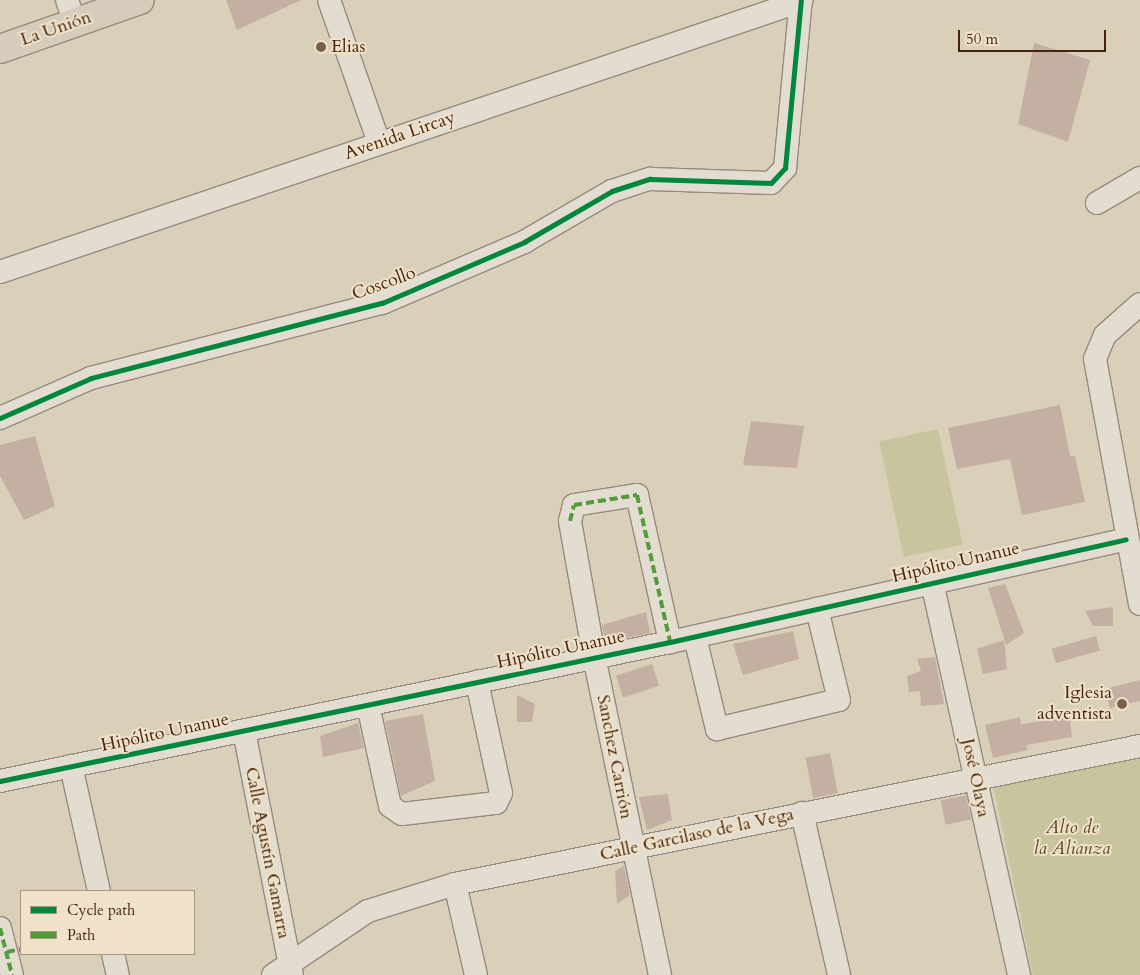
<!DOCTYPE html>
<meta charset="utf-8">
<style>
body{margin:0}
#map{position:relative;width:1140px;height:975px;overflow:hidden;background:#dacfb9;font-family:Cardo,serif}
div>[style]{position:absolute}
.green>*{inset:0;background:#c8c49e;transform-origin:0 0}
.building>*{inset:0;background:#c3b0a2;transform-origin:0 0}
.roads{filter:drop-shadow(1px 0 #958a7c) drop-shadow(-1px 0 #958a7c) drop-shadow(0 1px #958a7c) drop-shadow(0 -1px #958a7c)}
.minor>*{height:22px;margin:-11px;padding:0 11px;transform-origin:11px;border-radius:11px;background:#e2dcd1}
.major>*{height:28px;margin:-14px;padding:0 14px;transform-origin:14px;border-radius:14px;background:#d6ccbc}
.quiet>*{height:4px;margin-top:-2px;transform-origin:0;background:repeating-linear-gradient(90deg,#549b3c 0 8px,transparent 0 12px)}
.cycleway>*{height:5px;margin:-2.5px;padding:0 2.5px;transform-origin:2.5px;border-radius:2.5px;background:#00873e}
.dots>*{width:14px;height:14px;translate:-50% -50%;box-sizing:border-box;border:2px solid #f0e2c8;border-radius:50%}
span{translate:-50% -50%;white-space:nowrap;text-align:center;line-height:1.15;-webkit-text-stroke:4px #f0e2c8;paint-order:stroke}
.street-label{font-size:18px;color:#452511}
.poi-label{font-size:18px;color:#452511}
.left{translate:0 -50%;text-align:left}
.right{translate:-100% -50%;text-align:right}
.park-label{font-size:18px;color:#5c4329;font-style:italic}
.legend{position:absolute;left:20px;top:890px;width:175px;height:65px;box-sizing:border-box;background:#f0e2c8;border:1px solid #ac967f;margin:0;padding:6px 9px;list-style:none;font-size:15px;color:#452511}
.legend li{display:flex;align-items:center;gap:10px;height:25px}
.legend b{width:25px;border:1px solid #ac967f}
.scale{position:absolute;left:958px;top:30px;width:148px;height:22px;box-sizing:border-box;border:2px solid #452511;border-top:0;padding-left:6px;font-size:15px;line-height:18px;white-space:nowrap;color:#452511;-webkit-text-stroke:4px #f0e2c8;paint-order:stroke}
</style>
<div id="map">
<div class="green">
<div style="left:938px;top:429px;width:118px;height:60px;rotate:78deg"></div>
<div style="clip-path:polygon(1140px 757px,1140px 975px,1033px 975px,993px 785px)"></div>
</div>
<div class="building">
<div style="clip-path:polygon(226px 0,301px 0,237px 30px)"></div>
<div style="clip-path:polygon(1034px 43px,1090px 60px,1068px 142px,1018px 124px)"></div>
<div style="clip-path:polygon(1060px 405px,1070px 456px,1075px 456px,1085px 502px,1022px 515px,1010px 459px,957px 469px,948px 428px)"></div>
<div style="clip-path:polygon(751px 421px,804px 426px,797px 468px,743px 465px)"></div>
<div style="clip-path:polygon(35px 436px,55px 506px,24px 520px,0 476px,0 445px)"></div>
<div style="clip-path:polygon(1005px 584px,1024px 633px,1006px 645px,988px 588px)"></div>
<div style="clip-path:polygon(1113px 607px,1113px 626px,1093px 626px,1085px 611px)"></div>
<div style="clip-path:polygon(646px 612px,650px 633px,605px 642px,602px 625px)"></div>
<div style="clip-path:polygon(793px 631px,799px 659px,743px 675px,733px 644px)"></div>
<div style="left:1096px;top:636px;width:15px;height:46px;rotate:74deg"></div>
<div style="clip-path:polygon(1004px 640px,1007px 669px,983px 674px,977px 649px)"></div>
<div style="clip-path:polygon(935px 657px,944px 704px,921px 706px,920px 691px,909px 692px,907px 676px,921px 671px,917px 659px)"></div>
<div style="left:652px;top:664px;width:23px;height:38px;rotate:72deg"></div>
<div style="clip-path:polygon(1140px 680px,1140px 701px,1110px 708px,1105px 689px)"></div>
<div style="clip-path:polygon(517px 695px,535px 704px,532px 722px,517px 722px)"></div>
<div style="clip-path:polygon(423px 714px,435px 781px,401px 796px,385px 721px)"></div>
<div style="clip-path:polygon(1020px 717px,1021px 724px,1070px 717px,1072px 737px,1026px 745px,1028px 750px,993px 758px,985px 725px)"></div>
<div style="clip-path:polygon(358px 723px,364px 748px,323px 757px,320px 736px)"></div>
<div style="left:830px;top:753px;width:41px;height:25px;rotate:79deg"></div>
<div style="clip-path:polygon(668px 794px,672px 820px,647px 830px,639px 797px)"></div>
<div style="left:966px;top:795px;width:25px;height:26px;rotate:78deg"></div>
<div style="clip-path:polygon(624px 866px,630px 895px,617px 904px,615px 871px)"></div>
</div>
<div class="roads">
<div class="minor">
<div style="left:67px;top:0;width:24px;rotate:71deg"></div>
<div style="left:329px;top:0;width:151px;rotate:70.7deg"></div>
<div style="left:1097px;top:203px;width:50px;rotate:-30.2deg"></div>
<div style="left:0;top:272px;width:846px;rotate:-18.69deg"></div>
<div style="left:1140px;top:304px;width:47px;rotate:138.5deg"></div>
<div style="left:1105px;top:335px;width:26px;rotate:113deg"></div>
<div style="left:1095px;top:359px;width:249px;rotate:79.6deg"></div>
<div style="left:0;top:418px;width:99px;rotate:-23.7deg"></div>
<div style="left:91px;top:378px;width:301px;rotate:-14.5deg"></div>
<div style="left:382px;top:303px;width:155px;rotate:-23.2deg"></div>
<div style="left:524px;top:242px;width:102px;rotate:-30.1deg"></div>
<div style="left:612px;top:191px;width:40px;rotate:-18deg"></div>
<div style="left:650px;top:179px;width:121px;rotate:1.9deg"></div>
<div style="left:771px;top:183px;width:21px;rotate:-47deg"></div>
<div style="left:785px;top:168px;width:169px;rotate:-84.6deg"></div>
<div style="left:932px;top:582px;width:403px;rotate:77.5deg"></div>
<div style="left:695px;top:637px;width:95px;rotate:76.6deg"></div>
<div style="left:717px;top:729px;width:125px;rotate:-13.4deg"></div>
<div style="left:839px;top:700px;width:94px;rotate:-103.6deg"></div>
<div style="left:368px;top:705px;width:103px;rotate:77.7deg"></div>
<div style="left:390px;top:806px;width:14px;rotate:34deg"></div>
<div style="left:402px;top:814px;width:95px;rotate:-6.7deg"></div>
<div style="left:496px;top:803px;width:11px;rotate:-63deg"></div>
<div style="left:501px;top:793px;width:114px;rotate:-102.2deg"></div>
<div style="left:244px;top:731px;width:249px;rotate:78.9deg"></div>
<div style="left:71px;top:766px;width:128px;rotate:77.4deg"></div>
<div style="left:0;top:781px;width:684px;rotate:-11.72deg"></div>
<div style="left:670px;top:642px;width:467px;rotate:-12.7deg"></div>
<div style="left:802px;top:813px;width:166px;rotate:77.1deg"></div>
<div style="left:455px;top:884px;width:93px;rotate:77deg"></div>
<div style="left:0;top:928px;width:49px;rotate:75.7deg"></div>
<div style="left:113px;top:954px;width:22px;rotate:77deg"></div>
<div style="left:273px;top:975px;width:115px;rotate:-34deg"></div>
<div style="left:368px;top:911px;width:91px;rotate:-17.2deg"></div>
<div style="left:455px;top:884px;width:699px;rotate:-11.39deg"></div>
<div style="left:660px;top:975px;width:326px;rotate:-101.7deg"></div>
<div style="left:594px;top:656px;width:137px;rotate:-100.1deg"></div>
<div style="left:570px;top:521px;width:16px;rotate:-76deg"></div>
<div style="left:574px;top:505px;width:64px;rotate:-9deg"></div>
<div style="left:637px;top:495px;width:151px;rotate:77.3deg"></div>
</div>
<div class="major">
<div style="left:0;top:49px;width:148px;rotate:-19.3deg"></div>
</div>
</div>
<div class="quiet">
<div style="left:570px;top:521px;width:16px;rotate:-76deg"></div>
<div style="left:574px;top:505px;width:64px;rotate:-9deg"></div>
<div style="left:637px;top:495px;width:151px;rotate:77.3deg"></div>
<div style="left:0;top:928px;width:49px;rotate:75.7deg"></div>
<div style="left:7px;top:952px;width:14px;rotate:-12deg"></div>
</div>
<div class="cycleway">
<div style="left:0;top:418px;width:99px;rotate:-23.7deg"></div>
<div style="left:91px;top:378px;width:301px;rotate:-14.5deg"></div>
<div style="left:382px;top:303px;width:155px;rotate:-23.2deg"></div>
<div style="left:524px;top:242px;width:102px;rotate:-30.1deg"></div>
<div style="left:612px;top:191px;width:40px;rotate:-18deg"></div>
<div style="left:650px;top:179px;width:121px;rotate:1.9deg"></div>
<div style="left:771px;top:183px;width:21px;rotate:-47deg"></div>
<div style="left:785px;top:168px;width:169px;rotate:-84.6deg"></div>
<div style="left:0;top:781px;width:684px;rotate:-11.72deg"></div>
<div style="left:670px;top:642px;width:467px;rotate:-12.7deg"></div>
</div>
<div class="dots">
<div style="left:321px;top:47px;background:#79604c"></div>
<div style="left:1122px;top:704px;background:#79604c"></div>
</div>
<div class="street-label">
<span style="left:56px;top:29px;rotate:-19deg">La Unión</span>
<span style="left:400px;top:136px;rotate:-19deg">Avenida Lircay</span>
<span style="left:384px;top:284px;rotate:-20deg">Coscollo</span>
<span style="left:956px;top:563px;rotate:-13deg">Hipólito Unanue</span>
<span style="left:561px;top:650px;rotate:-12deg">Hipólito Unanue</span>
<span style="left:165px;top:733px;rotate:-12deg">Hipólito Unanue</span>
<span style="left:614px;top:757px;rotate:79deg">Sanchez Carrión</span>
<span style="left:975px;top:778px;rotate:78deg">José Olaya</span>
<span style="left:697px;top:835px;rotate:-12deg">Calle Garcilaso de la Vega</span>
<span style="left:267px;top:853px;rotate:79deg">Calle Agustín Gamarra</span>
</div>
<div class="poi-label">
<span class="left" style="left:331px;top:47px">Elias</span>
<span class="right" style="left:1112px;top:704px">Iglesia<br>adventista</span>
</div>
<div class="park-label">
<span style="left:1072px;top:839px">Alto de<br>la Alianza</span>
</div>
<ul class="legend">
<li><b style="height:6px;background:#00873e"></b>Cycle path</li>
<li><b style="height:6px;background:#549b3c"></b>Path</li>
</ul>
<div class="scale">50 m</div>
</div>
